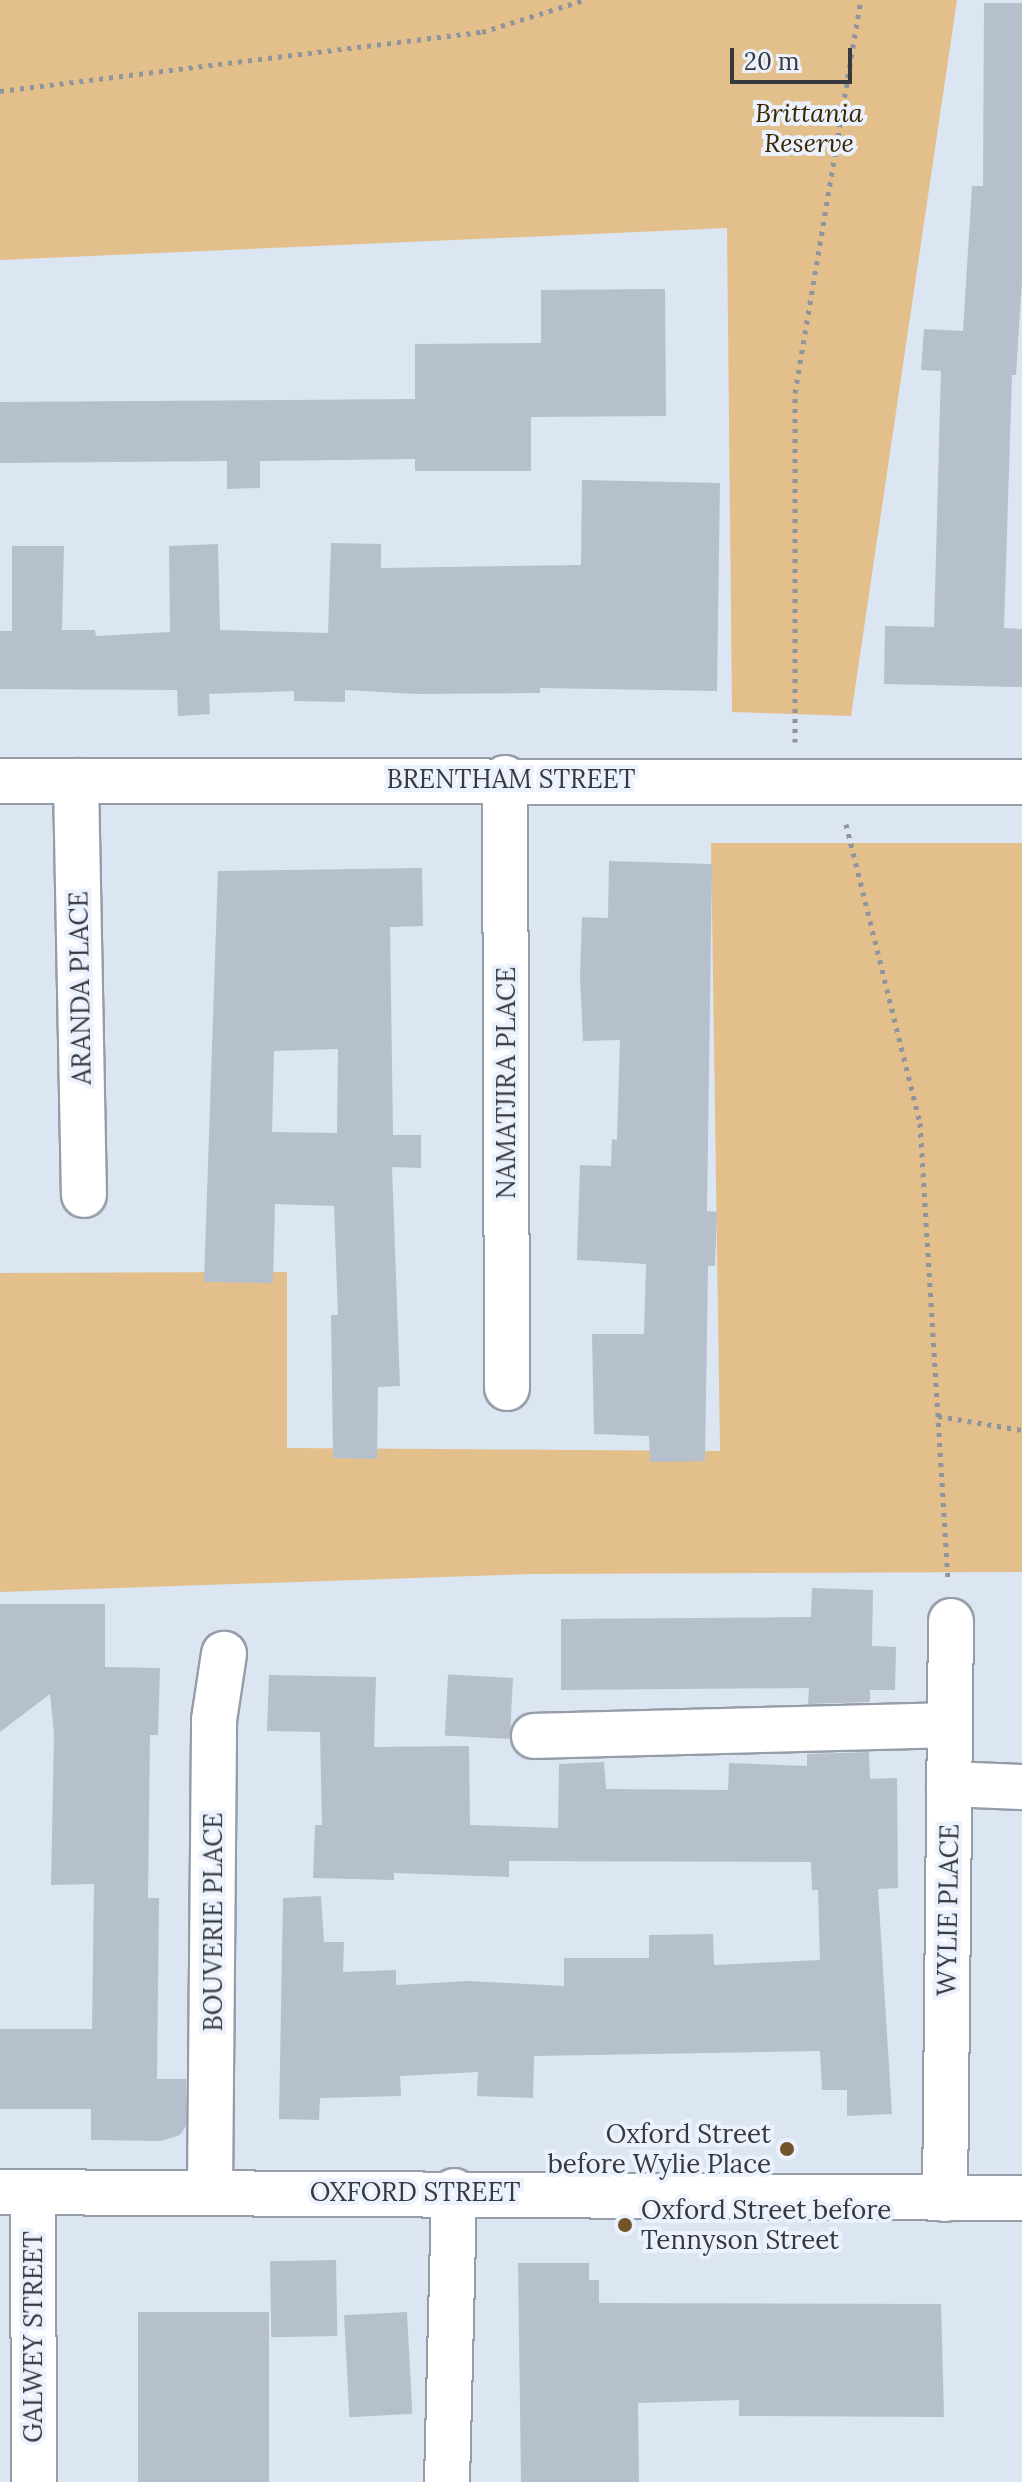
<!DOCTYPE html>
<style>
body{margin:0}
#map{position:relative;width:1022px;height:2482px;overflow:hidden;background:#dce5f2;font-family:Lora,serif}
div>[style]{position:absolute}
.green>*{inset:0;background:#e3c08b}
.building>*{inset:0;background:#b6bfcc;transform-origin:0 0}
.path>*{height:5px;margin-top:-2.5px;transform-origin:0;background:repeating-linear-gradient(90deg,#8f959f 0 4px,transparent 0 10px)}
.roads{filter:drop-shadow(2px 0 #959da9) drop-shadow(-2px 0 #959da9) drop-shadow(0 2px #959da9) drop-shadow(0 -2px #959da9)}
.minor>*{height:44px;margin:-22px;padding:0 22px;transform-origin:22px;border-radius:22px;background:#fff}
.major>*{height:44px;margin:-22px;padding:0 22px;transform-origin:22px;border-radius:22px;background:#fff}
.dots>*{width:22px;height:22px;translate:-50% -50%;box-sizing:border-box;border:4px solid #ebf2fd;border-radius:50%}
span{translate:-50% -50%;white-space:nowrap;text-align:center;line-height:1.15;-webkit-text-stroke:8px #ebf2fd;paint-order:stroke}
.park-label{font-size:26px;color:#3c2700;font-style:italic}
.street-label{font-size:26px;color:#36393e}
.poi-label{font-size:26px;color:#36393e}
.right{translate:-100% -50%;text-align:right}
.left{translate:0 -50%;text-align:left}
.scale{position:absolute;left:730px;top:48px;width:122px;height:36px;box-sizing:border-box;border:4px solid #36393e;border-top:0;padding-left:10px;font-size:24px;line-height:28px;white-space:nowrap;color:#36393e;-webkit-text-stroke:6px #ebf2fd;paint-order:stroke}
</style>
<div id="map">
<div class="green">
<div style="clip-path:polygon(0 0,957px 0,851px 716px,732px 712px,727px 228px,0 260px)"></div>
<div style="clip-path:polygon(711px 843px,1022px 843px,1022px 1572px,532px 1574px,0 1592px,0 1273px,287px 1272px,287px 1448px,720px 1451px)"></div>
</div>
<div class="building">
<div style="clip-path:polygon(984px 3px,1022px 3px,1022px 280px,1016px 375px,1012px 375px,1004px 628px,1022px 629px,1022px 687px,884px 684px,885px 626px,934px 627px,941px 371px,921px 370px,924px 329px,963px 331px,972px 186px,983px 186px)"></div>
<div style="clip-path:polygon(665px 289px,666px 416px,531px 417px,531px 471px,415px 471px,415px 459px,260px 461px,260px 488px,227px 489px,227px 461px,0 463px,0 402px,415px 399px,415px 344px,541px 343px,541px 290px)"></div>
<div style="clip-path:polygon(582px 480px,720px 483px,717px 691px,540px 688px,540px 693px,417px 694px,345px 690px,345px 702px,294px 701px,294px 691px,209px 694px,210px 714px,178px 716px,177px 690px,0 689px,0 631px,12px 631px,12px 546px,64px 546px,62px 630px,95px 630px,96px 636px,170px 632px,169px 546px,218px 544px,220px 630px,328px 633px,331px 543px,381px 544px,381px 568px,581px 565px)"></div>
<div style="clip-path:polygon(609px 861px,712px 864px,707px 1211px,717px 1212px,715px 1266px,708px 1266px,705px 1461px,650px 1462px,649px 1436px,594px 1434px,592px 1334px,644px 1334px,646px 1264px,577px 1260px,580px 1165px,611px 1166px,612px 1139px,617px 1140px,620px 1040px,583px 1041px,580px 976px,582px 917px,608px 918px)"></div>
<div style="clip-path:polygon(evenodd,422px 868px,423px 926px,390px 927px,393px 1135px,421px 1135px,421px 1168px,392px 1167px,400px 1386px,378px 1387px,377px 1459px,333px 1458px,331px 1315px,338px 1315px,334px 1206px,275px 1204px,273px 1283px,204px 1282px,218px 871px,422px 868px,338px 1049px,337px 1133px,272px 1132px,274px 1051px,338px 1049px)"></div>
<div style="clip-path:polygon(812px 1588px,873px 1590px,872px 1646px,896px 1647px,895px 1690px,870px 1690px,870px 1702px,808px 1704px,809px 1688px,561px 1690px,561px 1619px,811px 1617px)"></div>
<div style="clip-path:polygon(0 1604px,105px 1604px,105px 1667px,160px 1668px,158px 1735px,150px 1735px,148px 1898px,159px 1898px,157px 2079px,186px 2079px,186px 2126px,180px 2135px,161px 2141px,91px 2140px,91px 2109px,0 2109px,0 2029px,92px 2029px,94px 1884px,51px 1885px,54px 1733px,50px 1694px,0 1732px)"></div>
<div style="clip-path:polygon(269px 1675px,376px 1677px,374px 1747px,469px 1746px,470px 1825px,558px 1828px,559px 1764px,604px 1762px,606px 1789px,728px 1790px,729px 1763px,807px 1766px,807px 1754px,869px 1752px,870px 1779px,897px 1778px,898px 1888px,878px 1889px,892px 2114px,847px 2116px,847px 2090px,822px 2090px,820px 2051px,534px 2056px,533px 2098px,477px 2096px,478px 2072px,400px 2076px,401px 2096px,320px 2098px,319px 2120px,279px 2119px,283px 1898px,321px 1896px,324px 1942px,344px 1942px,343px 1972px,396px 1970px,396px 1985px,469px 1981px,564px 1986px,564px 1958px,649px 1958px,649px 1935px,713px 1934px,714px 1965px,820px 1960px,818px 1890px,812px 1890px,811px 1862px,509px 1861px,509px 1877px,394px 1873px,394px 1880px,313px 1878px,315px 1825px,322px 1825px,320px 1732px,267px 1731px)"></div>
<div style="left:513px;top:1678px;width:61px;height:65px;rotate:93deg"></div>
<div style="left:336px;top:2260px;width:76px;height:66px;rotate:89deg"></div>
<div style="clip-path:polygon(518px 2263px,589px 2263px,589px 2280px,599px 2280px,599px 2303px,941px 2304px,944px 2417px,739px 2416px,739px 2400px,638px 2403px,639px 2482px,521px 2482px)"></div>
<div style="left:138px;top:2312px;width:131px;height:170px"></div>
<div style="left:407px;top:2312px;width:102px;height:63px;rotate:87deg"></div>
</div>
<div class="path">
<div style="left:0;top:91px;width:486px;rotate:-7deg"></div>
<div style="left:482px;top:32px;width:107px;rotate:-17.4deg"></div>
<div style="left:795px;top:742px;width:349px;rotate:-90deg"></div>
<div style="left:795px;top:393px;width:399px;rotate:-80.5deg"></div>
<div style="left:846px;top:824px;width:308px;rotate:76.1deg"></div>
<div style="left:920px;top:1123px;width:459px;rotate:86.5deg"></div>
<div style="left:938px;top:1416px;width:85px;rotate:9.5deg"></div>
</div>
<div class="roads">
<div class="minor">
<div style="left:505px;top:778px;width:610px;rotate:89.81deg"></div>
<div style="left:0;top:781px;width:1022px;rotate:0.06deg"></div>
<div style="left:76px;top:781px;width:414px;rotate:88.9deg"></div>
<div style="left:534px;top:1736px;width:416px;rotate:-1.5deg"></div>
<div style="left:949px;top:1784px;width:73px;rotate:2.4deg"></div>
<div style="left:210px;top:2191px;width:471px;rotate:-89.5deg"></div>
<div style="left:214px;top:1720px;width:67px;rotate:-81.4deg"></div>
<div style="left:33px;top:2192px;width:290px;rotate:89.8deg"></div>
<div style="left:945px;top:2199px;width:578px;rotate:-89.41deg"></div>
<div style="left:447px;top:2482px;width:291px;rotate:-88.6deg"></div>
</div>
<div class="major">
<div style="left:0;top:2192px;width:1022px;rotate:0.34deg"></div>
</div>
</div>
<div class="dots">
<div style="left:787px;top:2149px;background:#715528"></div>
<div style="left:625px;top:2225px;background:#715528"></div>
</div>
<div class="park-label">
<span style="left:809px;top:128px">Brittania<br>Reserve</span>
</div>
<div class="street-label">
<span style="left:511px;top:779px">BRENTHAM STREET</span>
<span style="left:80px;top:988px;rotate:-91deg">ARANDA PLACE</span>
<span style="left:506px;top:1083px;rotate:-90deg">NAMATJIRA PLACE</span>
<span style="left:948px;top:1910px;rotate:-89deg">WYLIE PLACE</span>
<span style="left:213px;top:1922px;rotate:-90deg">BOUVERIE PLACE</span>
<span style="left:415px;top:2192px">OXFORD STREET</span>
<span style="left:33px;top:2337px;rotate:-90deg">GALWEY STREET</span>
</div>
<div class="poi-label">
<span class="right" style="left:771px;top:2149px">Oxford Street<br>before Wylie Place</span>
<span class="left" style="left:641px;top:2225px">Oxford Street before<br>Tennyson Street</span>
</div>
<div class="scale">20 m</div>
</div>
